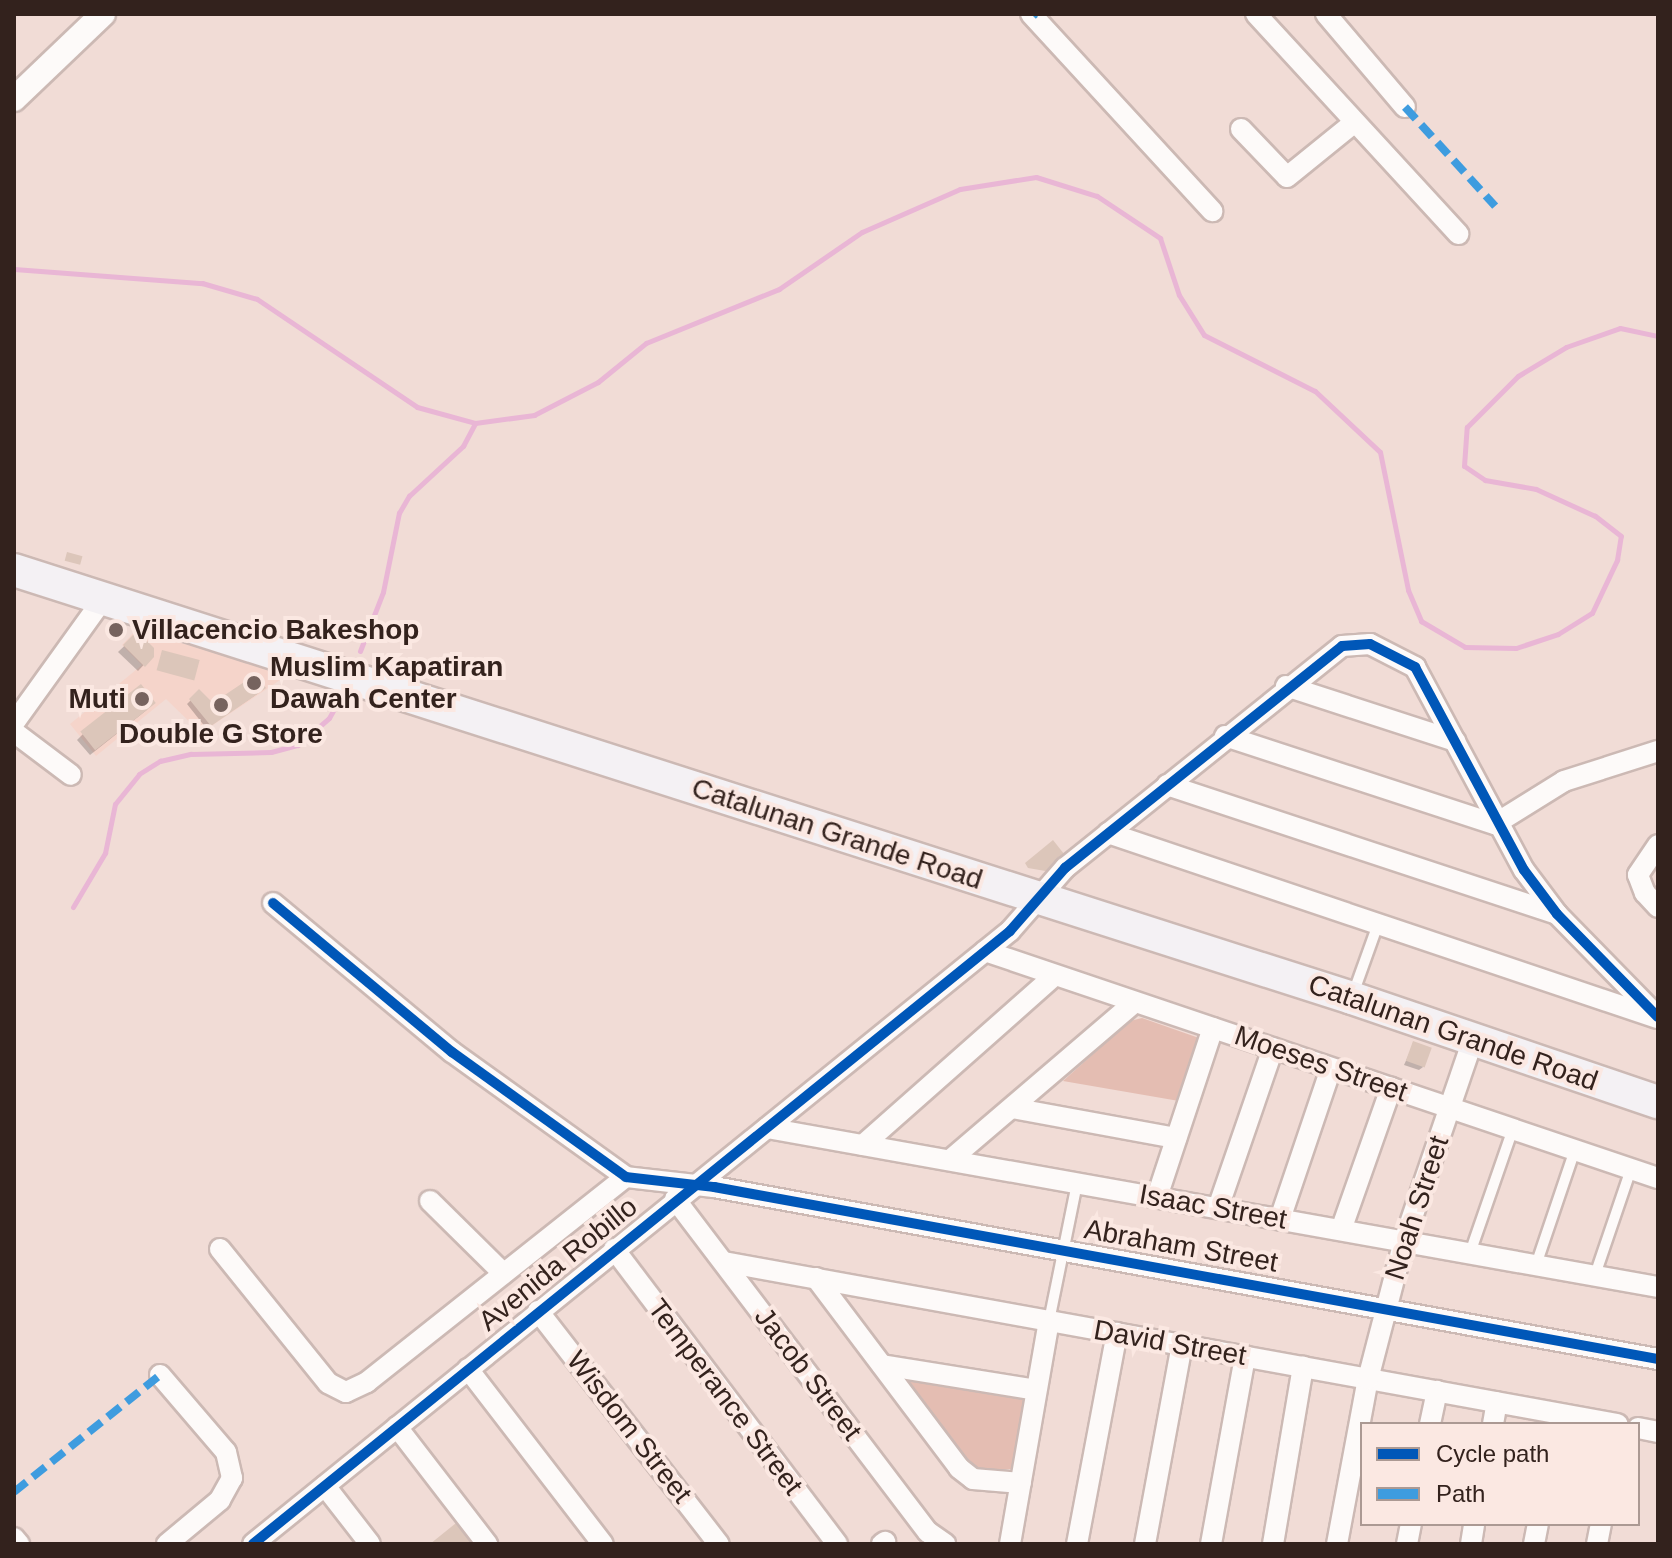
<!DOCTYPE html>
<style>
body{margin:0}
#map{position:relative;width:1672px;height:1558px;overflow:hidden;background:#f1dcd6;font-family:Helvetica,sans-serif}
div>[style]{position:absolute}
.built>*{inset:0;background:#f5d4ca}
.green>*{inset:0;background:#e4bdb2}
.shadow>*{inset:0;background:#0003}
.stream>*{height:5px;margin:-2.5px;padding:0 2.5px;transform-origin:2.5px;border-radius:2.5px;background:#e9b6d5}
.building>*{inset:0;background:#dcc6ba;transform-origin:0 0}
.roads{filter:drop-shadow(2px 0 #ccb9b4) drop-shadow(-2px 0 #ccb9b4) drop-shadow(0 2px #ccb9b4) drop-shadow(0 -2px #ccb9b4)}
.service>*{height:10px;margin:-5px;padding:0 5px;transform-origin:5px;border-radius:5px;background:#fdfaf9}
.minor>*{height:20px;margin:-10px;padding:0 10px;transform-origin:10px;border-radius:10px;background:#fdfaf9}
.tertiary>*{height:24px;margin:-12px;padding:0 12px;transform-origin:12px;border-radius:12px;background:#fdfaf9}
.primary>*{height:32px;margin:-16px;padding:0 16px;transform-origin:16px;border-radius:16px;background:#f4f1f4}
.quiet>*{height:8px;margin-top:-4px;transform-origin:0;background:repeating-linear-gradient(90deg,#3e9cdf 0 16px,transparent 0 24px)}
.cycleway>*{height:10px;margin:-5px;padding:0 5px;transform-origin:5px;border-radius:5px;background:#0057b8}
.dots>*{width:22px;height:22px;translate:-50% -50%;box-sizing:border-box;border:4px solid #fbe8e2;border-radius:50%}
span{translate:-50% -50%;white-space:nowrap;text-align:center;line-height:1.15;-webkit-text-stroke:8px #fbe8e2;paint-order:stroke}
.poi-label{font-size:28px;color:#33221d;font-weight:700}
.left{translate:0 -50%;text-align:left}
.right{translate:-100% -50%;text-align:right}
.street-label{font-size:28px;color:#33221d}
.frame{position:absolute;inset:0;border:16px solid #33221d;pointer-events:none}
.legend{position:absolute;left:1360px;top:1422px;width:280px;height:104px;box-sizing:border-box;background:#fbe8e2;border:2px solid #ab9993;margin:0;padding:10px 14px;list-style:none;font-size:24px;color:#33221d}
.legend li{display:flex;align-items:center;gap:16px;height:40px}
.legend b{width:40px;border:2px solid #ab9993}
</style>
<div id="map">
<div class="built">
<div style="clip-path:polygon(136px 630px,289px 674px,201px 733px,166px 699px,96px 756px,70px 724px,142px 665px,122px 645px)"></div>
</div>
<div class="green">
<div style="clip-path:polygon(1142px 1018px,1199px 1038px,1179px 1101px,1063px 1081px,1130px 1021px)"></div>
<div style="clip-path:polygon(902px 1376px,1024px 1397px,1015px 1469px,977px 1470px,966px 1462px)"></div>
</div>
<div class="shadow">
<div style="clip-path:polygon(137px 634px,152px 656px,138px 671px,118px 652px)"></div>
<div style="clip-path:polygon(199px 692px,213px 706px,260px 692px,206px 728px,187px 704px)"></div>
<div style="clip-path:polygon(148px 709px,90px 755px,77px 740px,83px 734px)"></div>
<div style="clip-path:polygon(1414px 1043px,1423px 1067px,1419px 1070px,1404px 1065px)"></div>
</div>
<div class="stream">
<div style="left:14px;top:269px;width:189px;rotate:4.3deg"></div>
<div style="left:202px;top:283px;width:57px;rotate:16.2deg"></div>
<div style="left:257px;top:299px;width:193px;rotate:34deg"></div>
<div style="left:417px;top:407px;width:60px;rotate:15.4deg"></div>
<div style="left:475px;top:423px;width:60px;rotate:-7.7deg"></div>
<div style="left:534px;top:415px;width:72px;rotate:-27.3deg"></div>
<div style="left:598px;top:382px;width:62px;rotate:-39.1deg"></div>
<div style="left:646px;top:343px;width:144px;rotate:-22.1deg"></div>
<div style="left:779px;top:289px;width:101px;rotate:-34.5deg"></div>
<div style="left:862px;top:232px;width:107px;rotate:-23.7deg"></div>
<div style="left:960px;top:189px;width:77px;rotate:-9deg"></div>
<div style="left:1036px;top:177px;width:64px;rotate:17.3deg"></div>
<div style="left:1097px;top:196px;width:76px;rotate:33.7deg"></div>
<div style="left:1160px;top:238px;width:60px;rotate:71.6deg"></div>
<div style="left:1179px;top:295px;width:47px;rotate:58deg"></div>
<div style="left:1204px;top:335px;width:124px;rotate:26.8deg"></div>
<div style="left:1315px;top:391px;width:89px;rotate:43.2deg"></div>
<div style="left:1380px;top:452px;width:141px;rotate:78.5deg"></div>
<div style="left:1408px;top:590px;width:34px;rotate:67deg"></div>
<div style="left:1421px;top:621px;width:51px;rotate:30.6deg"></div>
<div style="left:1465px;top:647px;width:51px;rotate:1.1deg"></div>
<div style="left:1516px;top:648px;width:44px;rotate:-18.4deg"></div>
<div style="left:1558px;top:634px;width:40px;rotate:-32deg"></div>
<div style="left:1592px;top:613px;width:59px;rotate:-64.7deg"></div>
<div style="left:1617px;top:560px;width:24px;rotate:-81deg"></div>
<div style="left:1621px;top:536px;width:33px;rotate:-142deg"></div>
<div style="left:1595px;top:516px;width:65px;rotate:-155.4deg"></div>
<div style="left:1536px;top:489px;width:52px;rotate:-170deg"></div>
<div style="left:1485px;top:480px;width:25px;rotate:-146deg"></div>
<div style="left:1464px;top:466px;width:39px;rotate:-86deg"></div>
<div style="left:1467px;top:427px;width:72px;rotate:-45deg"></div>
<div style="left:1518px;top:376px;width:56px;rotate:-31.1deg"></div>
<div style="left:1566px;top:347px;width:57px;rotate:-19.4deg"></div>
<div style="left:1620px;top:328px;width:39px;rotate:12deg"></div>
<div style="left:360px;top:651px;width:63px;rotate:-68.7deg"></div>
<div style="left:383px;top:592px;width:81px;rotate:-78.6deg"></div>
<div style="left:399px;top:513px;width:20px;rotate:-60deg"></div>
<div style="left:409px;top:496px;width:74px;rotate:-42.8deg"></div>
<div style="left:463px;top:446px;width:26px;rotate:-62deg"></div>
<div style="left:73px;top:907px;width:63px;rotate:-59.3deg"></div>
<div style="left:105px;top:853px;width:50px;rotate:-78.5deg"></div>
<div style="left:115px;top:804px;width:38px;rotate:-51deg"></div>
<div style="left:139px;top:774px;width:25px;rotate:-32deg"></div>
<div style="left:160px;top:761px;width:32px;rotate:-13deg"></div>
<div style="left:191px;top:754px;width:80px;rotate:-1.4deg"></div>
<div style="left:271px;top:752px;width:28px;rotate:-15deg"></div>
<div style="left:298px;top:745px;width:41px;rotate:-41.1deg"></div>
<div style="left:329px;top:718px;width:33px;rotate:-61deg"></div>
</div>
<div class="building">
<div style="left:67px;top:552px;width:16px;height:9px;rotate:15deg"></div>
<div style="clip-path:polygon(137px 631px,154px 648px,154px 657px,145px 667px,123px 645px)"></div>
<div style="left:162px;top:650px;width:39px;height:21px;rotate:15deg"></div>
<div style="clip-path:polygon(256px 674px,266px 688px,211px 726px,189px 699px,199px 689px,213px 703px)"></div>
<div style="left:141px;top:684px;width:24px;height:77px;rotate:52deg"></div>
<div style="clip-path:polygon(1053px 840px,1068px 859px,1051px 872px,1028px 868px,1025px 863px)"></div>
<div style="left:1413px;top:1041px;width:20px;height:21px;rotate:20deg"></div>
<div style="clip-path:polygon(461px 1519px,477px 1537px,468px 1544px,430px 1544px)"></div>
</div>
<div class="roads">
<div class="service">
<div style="left:1353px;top:994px;width:74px;rotate:-70.3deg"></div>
<div style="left:1470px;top:1253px;width:131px;rotate:-70.9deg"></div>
<div style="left:1536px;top:1265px;width:121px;rotate:-71.3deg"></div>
<div style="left:1595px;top:1275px;width:112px;rotate:-71.2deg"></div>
<div style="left:1049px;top:1321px;width:141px;rotate:-78.5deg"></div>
</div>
<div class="minor">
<div style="left:1031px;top:14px;width:268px;rotate:47.4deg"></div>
<div style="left:1256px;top:14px;width:299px;rotate:47.4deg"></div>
<div style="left:1326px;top:14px;width:122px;rotate:49.7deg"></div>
<div style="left:1241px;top:129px;width:66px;rotate:46.2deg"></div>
<div style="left:1287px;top:177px;width:87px;rotate:-39deg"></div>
<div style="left:1286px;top:686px;width:178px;rotate:18deg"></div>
<div style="left:14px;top:723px;width:153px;rotate:-54.3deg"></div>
<div style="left:14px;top:732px;width:71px;rotate:37deg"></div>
<div style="left:1225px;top:736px;width:284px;rotate:18.1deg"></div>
<div style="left:1495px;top:824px;width:81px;rotate:-31.9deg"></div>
<div style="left:1564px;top:781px;width:99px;rotate:-17.7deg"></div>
<div style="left:1167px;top:785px;width:411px;rotate:18.3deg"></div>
<div style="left:1108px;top:833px;width:579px;rotate:18.62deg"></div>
<div style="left:1658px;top:845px;width:36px;rotate:124deg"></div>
<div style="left:1638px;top:875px;width:19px;rotate:69deg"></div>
<div style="left:1645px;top:893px;width:19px;rotate:47deg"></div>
<div style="left:273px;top:903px;width:233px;rotate:39.8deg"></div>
<div style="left:452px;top:1052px;width:214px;rotate:35.7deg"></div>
<div style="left:626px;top:1177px;width:89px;rotate:6.5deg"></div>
<div style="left:714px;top:1187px;width:960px;rotate:10.33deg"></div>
<div style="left:985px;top:951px;width:710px;rotate:18.64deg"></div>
<div style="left:1012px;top:1108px;width:167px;rotate:10.4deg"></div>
<div style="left:767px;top:1128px;width:905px;rotate:10.12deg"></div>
<div style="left:863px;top:1145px;width:256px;rotate:-41.5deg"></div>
<div style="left:950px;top:1160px;width:243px;rotate:-40.5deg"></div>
<div style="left:1157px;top:1197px;width:178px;rotate:-71.7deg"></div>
<div style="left:675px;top:1199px;width:418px;rotate:52.8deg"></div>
<div style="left:928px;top:1532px;width:21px;rotate:35deg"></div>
<div style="left:430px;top:1201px;width:103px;rotate:44.6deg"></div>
<div style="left:1218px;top:1208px;width:169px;rotate:-71deg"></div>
<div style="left:1280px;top:1219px;width:159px;rotate:-71.3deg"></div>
<div style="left:1341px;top:1230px;width:151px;rotate:-70.6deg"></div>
<div style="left:220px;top:1249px;width:172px;rotate:51.1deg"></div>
<div style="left:328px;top:1383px;width:20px;rotate:27deg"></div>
<div style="left:346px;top:1392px;width:23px;rotate:-25deg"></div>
<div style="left:367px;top:1382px;width:330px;rotate:-38.4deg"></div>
<div style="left:614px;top:1249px;width:370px;rotate:52.9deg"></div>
<div style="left:724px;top:1262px;width:908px;rotate:10.28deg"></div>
<div style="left:816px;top:1278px;width:238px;rotate:53deg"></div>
<div style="left:959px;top:1468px;width:18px;rotate:38deg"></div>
<div style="left:973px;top:1479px;width:48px;rotate:4.8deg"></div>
<div style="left:538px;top:1311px;width:295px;rotate:52.2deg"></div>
<div style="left:882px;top:1365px;width:156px;rotate:9.2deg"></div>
<div style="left:468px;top:1369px;width:221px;rotate:52.4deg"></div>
<div style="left:160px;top:1375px;width:101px;rotate:49.4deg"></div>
<div style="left:226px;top:1452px;width:27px;rotate:77deg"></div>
<div style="left:232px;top:1478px;width:25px;rotate:119deg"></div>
<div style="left:220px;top:1500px;width:69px;rotate:140.3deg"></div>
<div style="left:1430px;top:1424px;width:34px;rotate:-78deg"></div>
<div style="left:1493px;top:1424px;width:22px;rotate:-80deg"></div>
<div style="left:397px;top:1427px;width:148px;rotate:52.4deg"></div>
<div style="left:1638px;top:1428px;width:20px;rotate:11deg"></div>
<div style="left:325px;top:1486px;width:73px;rotate:52.2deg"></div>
<div style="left:14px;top:1538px;width:8px;rotate:50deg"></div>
<div style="left:253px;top:1544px;width:974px;rotate:-39deg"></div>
<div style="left:1010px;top:931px;width:84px;rotate:-48.9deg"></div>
<div style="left:1065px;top:868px;width:355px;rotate:-38.7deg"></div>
<div style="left:1342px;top:646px;width:28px;rotate:-4deg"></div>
<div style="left:1370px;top:644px;width:51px;rotate:27.1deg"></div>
<div style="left:1415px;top:667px;width:230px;rotate:61.8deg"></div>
<div style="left:1524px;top:870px;width:55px;rotate:53.1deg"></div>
<div style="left:1557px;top:914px;width:144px;rotate:45.6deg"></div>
<div style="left:882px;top:1544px;width:4px;rotate:-34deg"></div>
<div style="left:1010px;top:1544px;width:226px;rotate:-80.1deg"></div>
<div style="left:1077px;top:1544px;width:215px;rotate:-79.3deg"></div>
<div style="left:1145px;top:1544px;width:202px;rotate:-79.5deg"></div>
<div style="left:1211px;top:1544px;width:191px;rotate:-79.7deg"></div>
<div style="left:1273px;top:1544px;width:180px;rotate:-80.4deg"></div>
<div style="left:1337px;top:1544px;width:168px;rotate:-79.4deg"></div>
<div style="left:1368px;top:1379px;width:143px;rotate:-75.4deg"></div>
<div style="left:1404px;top:1241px;width:213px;rotate:-71.1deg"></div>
<div style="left:1407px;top:1544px;width:20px;rotate:-79deg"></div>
<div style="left:1471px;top:1544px;width:20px;rotate:-81deg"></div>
<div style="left:1534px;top:1544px;width:20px;rotate:-79deg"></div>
<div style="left:1597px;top:1544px;width:20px;rotate:-79deg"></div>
</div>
<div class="tertiary">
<div style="left:14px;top:99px;width:123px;rotate:-43.7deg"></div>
</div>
<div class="primary">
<div style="left:14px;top:570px;width:1405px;rotate:17.74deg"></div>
<div style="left:1352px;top:998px;width:323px;rotate:18.8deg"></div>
</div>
</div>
<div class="quiet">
<div style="left:1033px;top:16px;width:3px;rotate:-45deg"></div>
<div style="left:1405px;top:107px;width:134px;rotate:47.7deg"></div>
<div style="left:14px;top:1492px;width:187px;rotate:-38.7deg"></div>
</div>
<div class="cycleway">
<div style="left:273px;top:903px;width:233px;rotate:39.8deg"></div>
<div style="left:452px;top:1052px;width:214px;rotate:35.7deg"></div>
<div style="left:626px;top:1177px;width:89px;rotate:6.5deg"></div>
<div style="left:714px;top:1187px;width:960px;rotate:10.33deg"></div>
<div style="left:253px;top:1544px;width:974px;rotate:-39deg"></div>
<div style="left:1010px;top:931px;width:84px;rotate:-48.9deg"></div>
<div style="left:1065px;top:868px;width:355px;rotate:-38.7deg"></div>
<div style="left:1342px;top:646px;width:28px;rotate:-4deg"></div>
<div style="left:1370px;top:644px;width:51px;rotate:27.1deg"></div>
<div style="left:1415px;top:667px;width:230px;rotate:61.8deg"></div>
<div style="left:1524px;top:870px;width:55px;rotate:53.1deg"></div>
<div style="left:1557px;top:914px;width:144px;rotate:45.6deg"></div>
</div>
<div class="dots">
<div style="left:116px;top:630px;background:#76635e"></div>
<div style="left:254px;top:683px;background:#76635e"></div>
<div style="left:142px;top:699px;background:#76635e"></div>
<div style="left:221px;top:705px;background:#76635e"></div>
</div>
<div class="poi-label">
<span class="left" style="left:132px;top:630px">Villacencio Bakeshop</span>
<span class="left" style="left:270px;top:683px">Muslim Kapatiran<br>Dawah Center</span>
<span class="right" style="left:126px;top:699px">Muti</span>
<span style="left:221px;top:734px">Double G Store</span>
</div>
<div class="street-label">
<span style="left:837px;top:834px;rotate:18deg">Catalunan Grande Road</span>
<span style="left:1453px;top:1033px;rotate:19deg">Catalunan Grande Road</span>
<span style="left:1321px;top:1064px;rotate:19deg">Moeses Street</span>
<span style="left:1213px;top:1207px;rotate:10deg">Isaac Street</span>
<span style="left:1417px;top:1208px;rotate:-72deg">Noah Street</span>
<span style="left:1181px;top:1246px;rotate:10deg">Abraham Street</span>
<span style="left:558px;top:1264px;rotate:-39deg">Avenida Robillo</span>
<span style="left:1170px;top:1343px;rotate:10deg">David Street</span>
<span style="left:808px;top:1374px;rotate:53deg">Jacob Street</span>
<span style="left:725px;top:1397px;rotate:53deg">Temperance Street</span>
<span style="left:629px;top:1427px;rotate:52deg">Wisdom Street</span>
</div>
<div class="frame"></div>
<ul class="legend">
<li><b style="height:10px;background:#0057b8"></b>Cycle path</li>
<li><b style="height:10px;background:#3e9cdf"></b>Path</li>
</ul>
</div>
